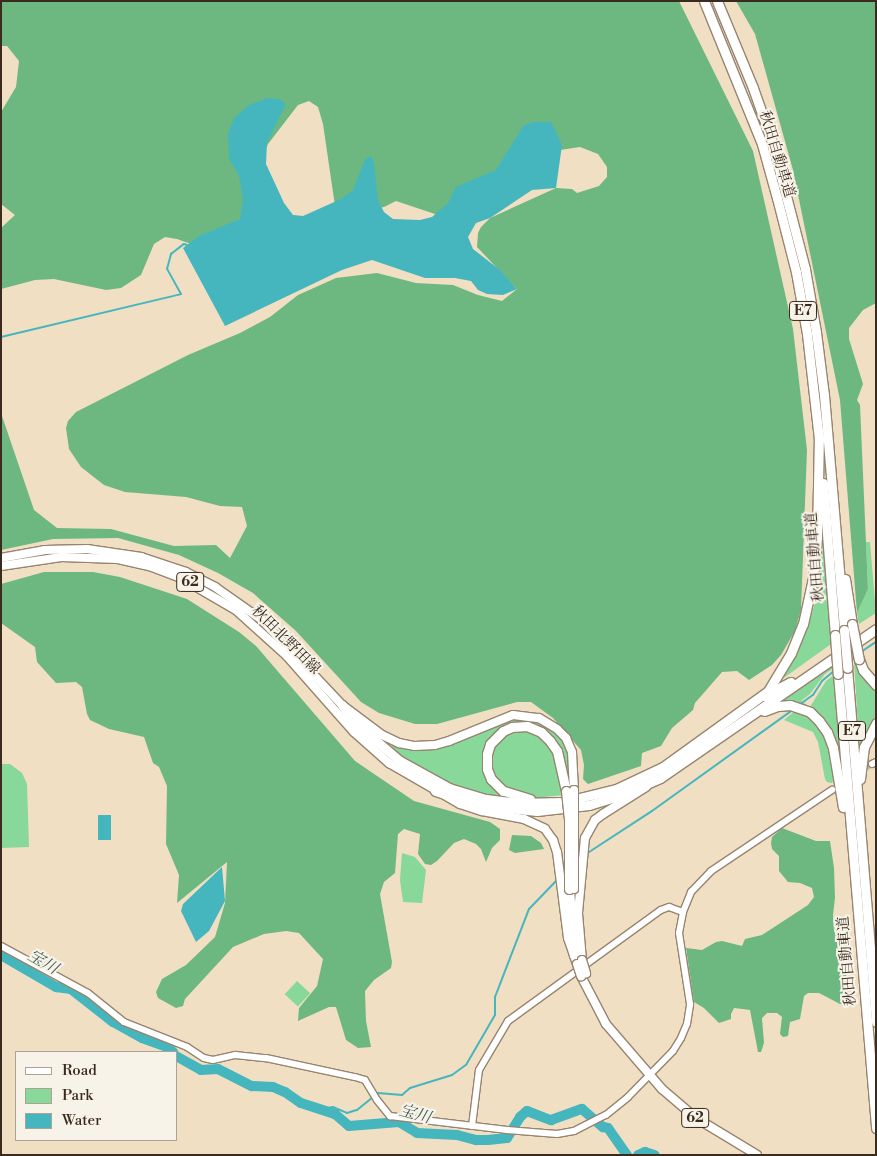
<!DOCTYPE html>
<meta charset="utf-8">
<style>
body{margin:0}
#map{position:relative;width:877px;height:1156px;overflow:hidden;background:#f0dfc2;font-family:"Libre Bodoni","Noto Serif JP",serif}
div>[style]{position:absolute}
.green>*{inset:0;background:#87d899;transform-origin:0 0}
.forest>*{inset:0;background:#6db881}
.water>*{inset:0;background:#46b6be;transform-origin:0 0}
.stream>*{height:2px;margin:-1px;padding:0 1px;transform-origin:1px;border-radius:1px;background:#46b6be}
.river>*{height:10px;margin:-5px;padding:0 5px;transform-origin:5px;border-radius:5px;background:#46b6be}
.minor-tunnel>*{height:6px;margin-top:-3px;transform-origin:0;background:repeating-linear-gradient(90deg,#ccbba1 0 6px,transparent 0 9px)}
.roads{filter:drop-shadow(1px 0 #968470) drop-shadow(-1px 0 #968470) drop-shadow(0 1px #968470) drop-shadow(0 -1px #968470)}
.minor>*{height:6px;margin:-3px;padding:0 3px;transform-origin:3px;border-radius:3px;background:#fff}
.major>*{height:8px;margin:-4px;padding:0 4px;transform-origin:4px;border-radius:4px;background:#fff}
.highway>*{height:9px;margin:-4.5px;padding:0 4.5px;transform-origin:4.5px;border-radius:4.5px;background:#fff}
.bridges{filter:drop-shadow(1px 0 #968470) drop-shadow(-1px 0 #968470) drop-shadow(0 1px #968470) drop-shadow(0 -1px #968470)}
.major-bridge>*{height:8px;margin:-4px;padding:0 4px;transform-origin:4px;border-radius:4px;background:#fff}
.highway-bridge>*{height:9px;margin:-4.5px;padding:0 4.5px;transform-origin:4.5px;border-radius:4.5px;background:#fff}
span{translate:-50% -50%;white-space:nowrap;text-align:center;line-height:1.15;-webkit-text-stroke:4px #f7f3e8;paint-order:stroke}
.shield-label span{padding:1px 4px;background:#f7f3e8;border:1px solid;border-radius:4px;-webkit-text-stroke-width:0}
.shield-label{font-size:14px;color:#3b2a1e;font-weight:700}
.street-label{font-size:15px;color:#3b2a1e}
.water-label{font-size:16px;color:#3f5b56;font-style:italic}
.frame{position:absolute;inset:0;border:2px solid #3b2a1e;pointer-events:none}
.legend{position:absolute;left:15px;top:1051px;width:162px;height:90px;box-sizing:border-box;background:#f7f3e8;border:1px solid #aca397;margin:0;padding:6px 9px;list-style:none;font-size:15px;color:#3b2a1e}
.legend li{display:flex;align-items:center;gap:10px;height:25px}
.legend b{width:25px;border:1px solid #aca397}
</style>
<div id="map">
<div class="green">
<div style="clip-path:polygon(821px 531px,823px 531px,831px 644px,778px 682px,801px 644px,809px 623px,816px 599px,820px 570px)"></div>
<div style="clip-path:polygon(866px 542px,870px 542px,876px 613px,859px 624px,857px 613px,868px 589px)"></div>
<div style="clip-path:polygon(833px 661px,834px 668px,825px 674px,810px 694px,801px 701px,810px 707px,826px 681px,834px 675px,843px 773px,841px 773px,816px 714px,774px 702px)"></div>
<div style="clip-path:polygon(854px 661px,856px 661px,876px 689px,876px 719px,861px 744px,859px 744px)"></div>
<div style="clip-path:polygon(796px 710px,812px 720px,827px 739px,834px 779px,832px 783px,827px 782px,825px 779px,818px 742px,813px 732px,784px 720px)"></div>
<div style="clip-path:polygon(519px 717px,532px 718px,556px 731px,565px 743px,570px 763px,573px 788px,569px 789px,564px 759px,552px 738px,539px 727px,505px 726px,493px 734px,485px 751px,485px 770px,489px 784px,513px 798px,490px 796px,454px 786px,427px 774px,390px 750px,393px 744px,430px 748px,505px 719px)"></div>
<div style="clip-path:polygon(524px 728px,541px 736px,554px 754px,564px 795px,535px 798px,516px 794px,500px 786px,492px 774px,490px 754px,492px 747px,505px 733px)"></div>
<div style="clip-path:polygon(1px 764px,10px 764px,22px 773px,27px 784px,29px 847px,1px 848px)"></div>
<div style="clip-path:polygon(402px 853px,415px 857px,426px 870px,422px 903px,403px 902px,400px 880px)"></div>
<div style="left:297px;top:981px;width:18px;height:18px;rotate:43deg"></div>
</div>
<div class="forest">
<div style="clip-path:polygon(1px 1px,679px 1px,753px 151px,793px 329px,807px 450px,801px 610px,795px 631px,781px 655px,772px 665px,749px 680px,737px 671px,722px 672px,695px 703px,693px 710px,672px 728px,661px 746px,642px 753px,641px 766px,588px 784px,583px 779px,584px 765px,581px 750px,553px 718px,531px 702px,517px 702px,437px 724px,415px 724px,379px 713px,361px 702px,296px 631px,253px 593px,218px 573px,179px 555px,118px 538px,53px 539px,1px 550px,1px 413px,34px 510px,57px 528px,111px 529px,174px 546px,216px 545px,230px 558px,247px 526px,242px 507px,220px 506px,186px 497px,125px 492px,104px 485px,81px 467px,69px 449px,66px 428px,68px 421px,76px 412px,188px 355px,240px 333px,270px 317px,298px 295px,336px 278px,377px 273px,416px 283px,453px 285px,478px 295px,502px 301px,517px 289px,477px 247px,478px 233px,481px 227px,490px 218px,556px 188px,572px 189px,577px 193px,599px 186px,607px 177px,607px 167px,598px 154px,580px 147px,560px 150px,438px 215px,396px 201px,384px 207px,363px 211px,335px 206px,323px 124px,318px 107px,309px 101px,298px 105px,268px 144px,252px 179px,248px 209px,230px 238px,202px 248px,177px 239px,165px 237px,154px 244px,141px 275px,121px 288px,106px 290px,54px 279px,35px 280px,1px 289px,1px 228px,15px 215px,1px 204px,1px 112px,16px 87px,19px 61px,7px 46px,1px 46px)"></div>
<div style="clip-path:polygon(736px 1px,876px 1px,876px 303px,863px 310px,849px 328px,849px 339px,863px 384px,857px 400px,860px 405px,868px 589px,857px 613px,840px 400px,793px 170px,755px 34px)"></div>
<div style="clip-path:polygon(44px 572px,93px 572px,120px 577px,187px 599px,239px 632px,256px 646px,355px 761px,414px 801px,490px 822px,500px 829px,500px 840px,492px 848px,486px 862px,481px 849px,476px 844px,464px 839px,454px 843px,437px 861px,431px 865px,425px 864px,418px 854px,420px 834px,404px 829px,398px 834px,395px 873px,384px 882px,380px 894px,392px 962px,391px 968px,374px 980px,365px 991px,366px 1021px,371px 1047px,358px 1048px,346px 1040px,336px 1007px,329px 1007px,298px 1021px,299px 1008px,317px 986px,323px 959px,299px 933px,286px 931px,264px 934px,233px 947px,185px 999px,183px 1006px,176px 1008px,158px 998px,156px 992px,162px 979px,186px 965px,215px 937px,225px 903px,227px 862px,177px 903px,179px 875px,166px 844px,167px 786px,159px 767px,153px 763px,144px 737px,109px 729px,90px 720px,87px 714px,82px 687px,76px 682px,56px 683px,37px 662px,35px 647px,1px 623px,1px 584px)"></div>
<div style="clip-path:polygon(782px 828px,816px 841px,830px 841px,834px 868px,835px 898px,833px 915px,834px 931px,845px 958px,848px 1003px,840px 1004px,819px 993px,808px 993px,804px 996px,800px 1019px,790px 1022px,788px 1036px,783px 1037px,780px 1034px,782px 1017px,777px 1013px,767px 1013px,762px 1018px,764px 1043px,761px 1052px,758px 1052px,750px 1010px,734px 1008px,731px 1014px,731px 1019px,719px 1023px,704px 1008px,694px 1002px,686px 948px,702px 950px,716px 942px,722px 941px,742px 946px,745px 939px,762px 935px,808px 905px,814px 897px,812px 888px,800px 883px,788px 882px,779px 871px,779px 856px,772px 849px,771px 843px,772px 837px)"></div>
<div style="clip-path:polygon(512px 835px,531px 836px,541px 843px,544px 849px,515px 853px,509px 850px)"></div>
</div>
<div class="water">
<div style="clip-path:polygon(267px 98px,279px 99px,286px 104px,267px 143px,266px 164px,284px 203px,293px 215px,303px 216px,341px 199px,353px 190px,365px 159px,371px 156px,374px 163px,378px 200px,384px 212px,393px 219px,420px 220px,432px 217px,448px 203px,456px 187px,496px 170px,523px 126px,533px 122px,551px 122px,562px 145px,556px 188px,532px 190px,490px 218px,476px 223px,468px 237px,473px 249px,500px 270px,517px 289px,503px 295px,487px 294px,478px 290px,471px 281px,455px 278px,425px 278px,372px 260px,342px 270px,225px 326px,183px 248px,199px 236px,240px 219px,243px 200px,239px 176px,229px 159px,228px 134px,234px 118px,249px 105px)"></div>
<div style="left:98px;top:815px;width:13px;height:25px"></div>
<div style="clip-path:polygon(222px 867px,225px 901px,209px 931px,196px 942px,181px 911px,183px 904px)"></div>
</div>
<div class="stream">
<div style="left:1px;top:337px;width:185px;rotate:-13.4deg"></div>
<div style="left:181px;top:294px;width:29px;rotate:-119deg"></div>
<div style="left:167px;top:269px;width:16px;rotate:-75deg"></div>
<div style="left:171px;top:254px;width:16px;rotate:-38deg"></div>
<div style="left:184px;top:244px;width:3px;rotate:18deg"></div>
<div style="left:861px;top:652px;width:18px;rotate:-34deg"></div>
<div style="left:799px;top:705px;width:17px;rotate:-36deg"></div>
<div style="left:813px;top:695px;width:17px;rotate:-57deg"></div>
<div style="left:822px;top:681px;width:17px;rotate:-40deg"></div>
<div style="left:586px;top:854px;width:79px;rotate:-33.1deg"></div>
<div style="left:652px;top:811px;width:175px;rotate:-35.7deg"></div>
<div style="left:322px;top:1109px;width:11px;rotate:-10deg"></div>
<div style="left:333px;top:1107px;width:15px;rotate:23deg"></div>
<div style="left:347px;top:1113px;width:10px;rotate:-17deg"></div>
<div style="left:357px;top:1110px;width:27px;rotate:-39deg"></div>
<div style="left:378px;top:1093px;width:24px;rotate:5deg"></div>
<div style="left:402px;top:1095px;width:11px;rotate:-41deg"></div>
<div style="left:410px;top:1088px;width:44px;rotate:-17.2deg"></div>
<div style="left:452px;top:1075px;width:17px;rotate:-36deg"></div>
<div style="left:466px;top:1065px;width:58px;rotate:-59.9deg"></div>
<div style="left:495px;top:1015px;width:18px;rotate:-90deg"></div>
<div style="left:495px;top:997px;width:94px;rotate:-68.9deg"></div>
<div style="left:529px;top:909px;width:40px;rotate:-46deg"></div>
</div>
<div class="river">
<div style="left:1px;top:955px;width:64px;rotate:30.2deg"></div>
<div style="left:56px;top:987px;width:15px;rotate:8deg"></div>
<div style="left:71px;top:989px;width:53px;rotate:38.2deg"></div>
<div style="left:113px;top:1022px;width:33px;rotate:29deg"></div>
<div style="left:142px;top:1038px;width:29px;rotate:20deg"></div>
<div style="left:169px;top:1048px;width:6px;rotate:45deg"></div>
<div style="left:176px;top:1056px;width:29px;rotate:29deg"></div>
<div style="left:201px;top:1070px;width:17px;rotate:-3deg"></div>
<div style="left:218px;top:1069px;width:38px;rotate:27deg"></div>
<div style="left:252px;top:1086px;width:21px;rotate:3deg"></div>
<div style="left:273px;top:1087px;width:13px;rotate:23deg"></div>
<div style="left:285px;top:1092px;width:19px;rotate:35deg"></div>
<div style="left:301px;top:1103px;width:36px;rotate:18deg"></div>
<div style="left:335px;top:1114px;width:18px;rotate:41deg"></div>
<div style="left:349px;top:1126px;width:50px;rotate:-4.6deg"></div>
<div style="left:399px;top:1122px;width:21px;rotate:31deg"></div>
<div style="left:417px;top:1133px;width:40px;rotate:2.9deg"></div>
<div style="left:457px;top:1135px;width:20px;rotate:15deg"></div>
<div style="left:476px;top:1140px;width:12px"></div>
<div style="left:488px;top:1140px;width:19px;rotate:-6deg"></div>
<div style="left:507px;top:1138px;width:25px;rotate:-58deg"></div>
<div style="left:520px;top:1117px;width:9px;rotate:-41deg"></div>
<div style="left:527px;top:1111px;width:26px;rotate:21deg"></div>
<div style="left:551px;top:1120px;width:33px;rotate:-20deg"></div>
<div style="left:582px;top:1109px;width:28px;rotate:41deg"></div>
<div style="left:603px;top:1127px;width:5px;rotate:11deg"></div>
<div style="left:608px;top:1128px;width:33px;rotate:55deg"></div>
<div style="left:638px;top:1155px;width:8px;rotate:-23deg"></div>
<div style="left:645px;top:1152px;width:10px;rotate:17deg"></div>
</div>
<div class="minor-tunnel">
<div style="left:844px;top:782px;width:33px;rotate:-33deg"></div>
</div>
<div class="roads">
<div class="minor">
<div style="left:872px;top:764px;width:4px;rotate:-27deg"></div>
<div style="left:1px;top:946px;width:99px;rotate:28.4deg"></div>
<div style="left:88px;top:993px;width:46px;rotate:38.9deg"></div>
<div style="left:124px;top:1022px;width:68px;rotate:21.6deg"></div>
<div style="left:187px;top:1047px;width:20px;rotate:33deg"></div>
<div style="left:204px;top:1058px;width:9px;rotate:13deg"></div>
<div style="left:213px;top:1060px;width:23px;rotate:-13deg"></div>
<div style="left:235px;top:1055px;width:31px;rotate:6deg"></div>
<div style="left:266px;top:1058px;width:91px;rotate:12.1deg"></div>
<div style="left:355px;top:1077px;width:10px;rotate:17deg"></div>
<div style="left:365px;top:1080px;width:23px;rotate:59deg"></div>
<div style="left:377px;top:1100px;width:21px;rotate:51deg"></div>
<div style="left:390px;top:1116px;width:118px;rotate:6.8deg"></div>
<div style="left:507px;top:1130px;width:50px;rotate:4.6deg"></div>
<div style="left:557px;top:1134px;width:17px;rotate:-10deg"></div>
<div style="left:574px;top:1131px;width:36px;rotate:-27deg"></div>
<div style="left:606px;top:1115px;width:28px;rotate:-39deg"></div>
<div style="left:628px;top:1097px;width:64px;rotate:-45.6deg"></div>
<div style="left:673px;top:1051px;width:15px;rotate:-58deg"></div>
<div style="left:681px;top:1038px;width:15px;rotate:-67deg"></div>
<div style="left:687px;top:1024px;width:20px;rotate:-81deg"></div>
<div style="left:690px;top:1004px;width:72px;rotate:-98.8deg"></div>
<div style="left:679px;top:933px;width:21px;rotate:-79deg"></div>
<div style="left:683px;top:912px;width:22px;rotate:-68deg"></div>
<div style="left:691px;top:892px;width:29px;rotate:-46deg"></div>
<div style="left:711px;top:871px;width:146px;rotate:-33.8deg"></div>
<div style="left:472px;top:1126px;width:56px;rotate:-82.9deg"></div>
<div style="left:479px;top:1070px;width:57px;rotate:-59.4deg"></div>
<div style="left:508px;top:1021px;width:189px;rotate:-36deg"></div>
<div style="left:661px;top:910px;width:9px;rotate:-21deg"></div>
<div style="left:669px;top:907px;width:15px;rotate:20deg"></div>
</div>
<div class="major">
<div style="left:1px;top:558px;width:45px;rotate:-10.3deg"></div>
<div style="left:45px;top:550px;width:42px;rotate:-1.4deg"></div>
<div style="left:87px;top:549px;width:55px;rotate:8.4deg"></div>
<div style="left:141px;top:557px;width:47px;rotate:18.4deg"></div>
<div style="left:186px;top:572px;width:33px;rotate:27deg"></div>
<div style="left:215px;top:587px;width:57px;rotate:35.1deg"></div>
<div style="left:262px;top:620px;width:117px;rotate:46.7deg"></div>
<div style="left:342px;top:705px;width:50px;rotate:36.9deg"></div>
<div style="left:382px;top:735px;width:19px;rotate:25deg"></div>
<div style="left:399px;top:743px;width:16px;rotate:11deg"></div>
<div style="left:415px;top:746px;width:20px;rotate:-3deg"></div>
<div style="left:435px;top:745px;width:15px;rotate:-16deg"></div>
<div style="left:449px;top:741px;width:69px;rotate:-22.1deg"></div>
<div style="left:513px;top:715px;width:26px;rotate:7deg"></div>
<div style="left:539px;top:718px;width:21px;rotate:31deg"></div>
<div style="left:557px;top:729px;width:13px;rotate:45deg"></div>
<div style="left:566px;top:738px;width:15px;rotate:67deg"></div>
<div style="left:572px;top:752px;width:38px;rotate:87deg"></div>
<div style="left:1px;top:566px;width:61px;rotate:-8.5deg"></div>
<div style="left:61px;top:557px;width:57px;rotate:2deg"></div>
<div style="left:118px;top:559px;width:35px;rotate:13deg"></div>
<div style="left:152px;top:567px;width:31px;rotate:21deg"></div>
<div style="left:181px;top:578px;width:64px;rotate:30.2deg"></div>
<div style="left:236px;top:610px;width:69px;rotate:42deg"></div>
<div style="left:287px;top:656px;width:101px;rotate:48.6deg"></div>
<div style="left:354px;top:732px;width:47px;rotate:41.5deg"></div>
<div style="left:389px;top:763px;width:82px;rotate:30deg"></div>
<div style="left:460px;top:804px;width:23px;rotate:18deg"></div>
<div style="left:482px;top:811px;width:43px;rotate:10.8deg"></div>
<div style="left:524px;top:819px;width:23px;rotate:25deg"></div>
<div style="left:545px;top:829px;width:14px;rotate:54deg"></div>
<div style="left:553px;top:840px;width:13px;rotate:72deg"></div>
<div style="left:557px;top:852px;width:87px;rotate:82.7deg"></div>
<div style="left:568px;top:938px;width:28px;rotate:71deg"></div>
<div style="left:582px;top:960px;width:47px;rotate:-94.9deg"></div>
<div style="left:578px;top:913px;width:75px;rotate:-84.7deg"></div>
<div style="left:585px;top:838px;width:21px;rotate:-61deg"></div>
<div style="left:595px;top:820px;width:10px;rotate:-37deg"></div>
<div style="left:603px;top:814px;width:51px;rotate:-32.1deg"></div>
<div style="left:581px;top:976px;width:54px;rotate:62.5deg"></div>
<div style="left:606px;top:1024px;width:86px;rotate:49.3deg"></div>
<div style="left:662px;top:1089px;width:45px;rotate:40.5deg"></div>
<div style="left:696px;top:1118px;width:71px;rotate:31.2deg"></div>
</div>
<div class="highway">
<div style="left:704px;top:1px;width:154px;rotate:67.9deg"></div>
<div style="left:762px;top:144px;width:56px;rotate:74.5deg"></div>
<div style="left:777px;top:198px;width:76px;rotate:75.6deg"></div>
<div style="left:796px;top:272px;width:63px;rotate:79.9deg"></div>
<div style="left:807px;top:334px;width:107px;rotate:83.5deg"></div>
<div style="left:717px;top:1px;width:94px;rotate:67.5deg"></div>
<div style="left:753px;top:88px;width:57px;rotate:70.6deg"></div>
<div style="left:772px;top:142px;width:131px;rotate:75.4deg"></div>
<div style="left:805px;top:269px;width:64px;rotate:80.1deg"></div>
<div style="left:816px;top:332px;width:64px;rotate:82.8deg"></div>
<div style="left:824px;top:395px;width:236px;rotate:85.1deg"></div>
<div style="left:823px;top:483px;width:152px;rotate:85.5deg"></div>
<div style="left:845px;top:579px;width:46px;rotate:81.2deg"></div>
<div style="left:859px;top:659px;width:12px;rotate:70deg"></div>
<div style="left:863px;top:670px;width:20px;rotate:49deg"></div>
<div style="left:847px;top:668px;width:355px;rotate:85.3deg"></div>
<div style="left:838px;top:674px;width:456px;rotate:85.2deg"></div>
<div style="left:764px;top:696px;width:30px;rotate:-28deg"></div>
<div style="left:342px;top:705px;width:21px;rotate:55deg"></div>
<div style="left:354px;top:722px;width:60px;rotate:40.3deg"></div>
<div style="left:400px;top:761px;width:56px;rotate:28.9deg"></div>
<div style="left:449px;top:788px;width:39px;rotate:17deg"></div>
<div style="left:486px;top:799px;width:32px;rotate:7deg"></div>
<div style="left:518px;top:803px;width:45px;rotate:-1.3deg"></div>
<div style="left:563px;top:802px;width:55px;rotate:-13.8deg"></div>
<div style="left:616px;top:789px;width:52px;rotate:-25.1deg"></div>
<div style="left:663px;top:767px;width:130px;rotate:-35.9deg"></div>
<div style="left:768px;top:691px;width:44px;rotate:-58.8deg"></div>
<div style="left:791px;top:653px;width:31px;rotate:-68deg"></div>
<div style="left:803px;top:624px;width:47px;rotate:-77.7deg"></div>
<div style="left:813px;top:578px;width:41px;rotate:-84.4deg"></div>
<div style="left:817px;top:537px;width:101px;rotate:-88.9deg"></div>
<div style="left:764px;top:711px;width:15px;rotate:-20deg"></div>
<div style="left:778px;top:706px;width:12px;rotate:-5deg"></div>
<div style="left:790px;top:705px;width:21px;rotate:19deg"></div>
<div style="left:810px;top:712px;width:13px;rotate:45deg"></div>
<div style="left:819px;top:721px;width:14px;rotate:54deg"></div>
<div style="left:827px;top:732px;width:17px;rotate:69deg"></div>
<div style="left:833px;top:748px;width:60px;rotate:80.4deg"></div>
<div style="left:860px;top:779px;width:32px;rotate:-83deg"></div>
<div style="left:864px;top:747px;width:27px;rotate:-63deg"></div>
<div style="left:435px;top:791px;width:48px;rotate:16.9deg"></div>
<div style="left:481px;top:805px;width:56px;rotate:6.1deg"></div>
<div style="left:537px;top:811px;width:52px;rotate:-6.6deg"></div>
<div style="left:589px;top:805px;width:34px;rotate:-17deg"></div>
<div style="left:622px;top:795px;width:42px;rotate:-24.1deg"></div>
<div style="left:660px;top:778px;width:262px;rotate:-34.6deg"></div>
<div style="left:530px;top:799px;width:28px;rotate:-163deg"></div>
<div style="left:503px;top:791px;width:17px;rotate:-135deg"></div>
<div style="left:491px;top:779px;width:11px;rotate:-112deg"></div>
<div style="left:487px;top:769px;width:15px;rotate:-90deg"></div>
<div style="left:487px;top:754px;width:10px;rotate:-73deg"></div>
<div style="left:490px;top:744px;width:18px;rotate:-45deg"></div>
<div style="left:503px;top:731px;width:10px;rotate:-24deg"></div>
<div style="left:512px;top:727px;width:15px;rotate:-4deg"></div>
<div style="left:527px;top:726px;width:15px;rotate:23deg"></div>
<div style="left:541px;top:732px;width:13px;rotate:45deg"></div>
<div style="left:550px;top:741px;width:12px;rotate:55deg"></div>
<div style="left:557px;top:751px;width:41px;rotate:77.3deg"></div>
<div style="left:569px;top:889px;width:66px;rotate:85.7deg"></div>
</div>
</div>
<div class="bridges">
<div class="major-bridge">
<div style="left:574px;top:790px;width:99px;rotate:90deg"></div>
<div style="left:582px;top:960px;width:14px;rotate:73deg"></div>
<div style="left:577px;top:964px;width:13px;rotate:72deg"></div>
</div>
<div class="highway-bridge">
<div style="left:852px;top:624px;width:36px;rotate:79deg"></div>
<div style="left:844px;top:630px;width:38px;rotate:85deg"></div>
<div style="left:835px;top:635px;width:39px;rotate:86deg"></div>
<div style="left:566px;top:791px;width:27px;rotate:84deg"></div>
<div style="left:569px;top:818px;width:71px;rotate:90deg"></div>
</div>
</div>
<div class="shield-label">
<span style="left:803px;top:311px">E7</span>
<span style="left:190px;top:582px">62</span>
<span style="left:852px;top:731px">E7</span>
<span style="left:695px;top:1118px">62</span>
</div>
<div class="street-label">
<span style="left:777px;top:154px;rotate:73deg">秋田自動車道</span>
<span style="left:815px;top:557px;rotate:-95deg">秋田自動車道</span>
<span style="left:286px;top:640px;rotate:45deg">秋田北野田線</span>
<span style="left:847px;top:961px;rotate:-95deg">秋田自動車道</span>
</div>
<div class="water-label">
<span style="left:43px;top:962px;rotate:30deg">宝川</span>
<span style="left:415px;top:1114px;rotate:15deg">宝川</span>
</div>
<div class="frame"></div>
<ul class="legend">
<li><b style="height:6px;background:#fff"></b>Road</li>
<li><b style="height:14px;background:#87d899"></b>Park</li>
<li><b style="height:14px;background:#46b6be"></b>Water</li>
</ul>
</div>
